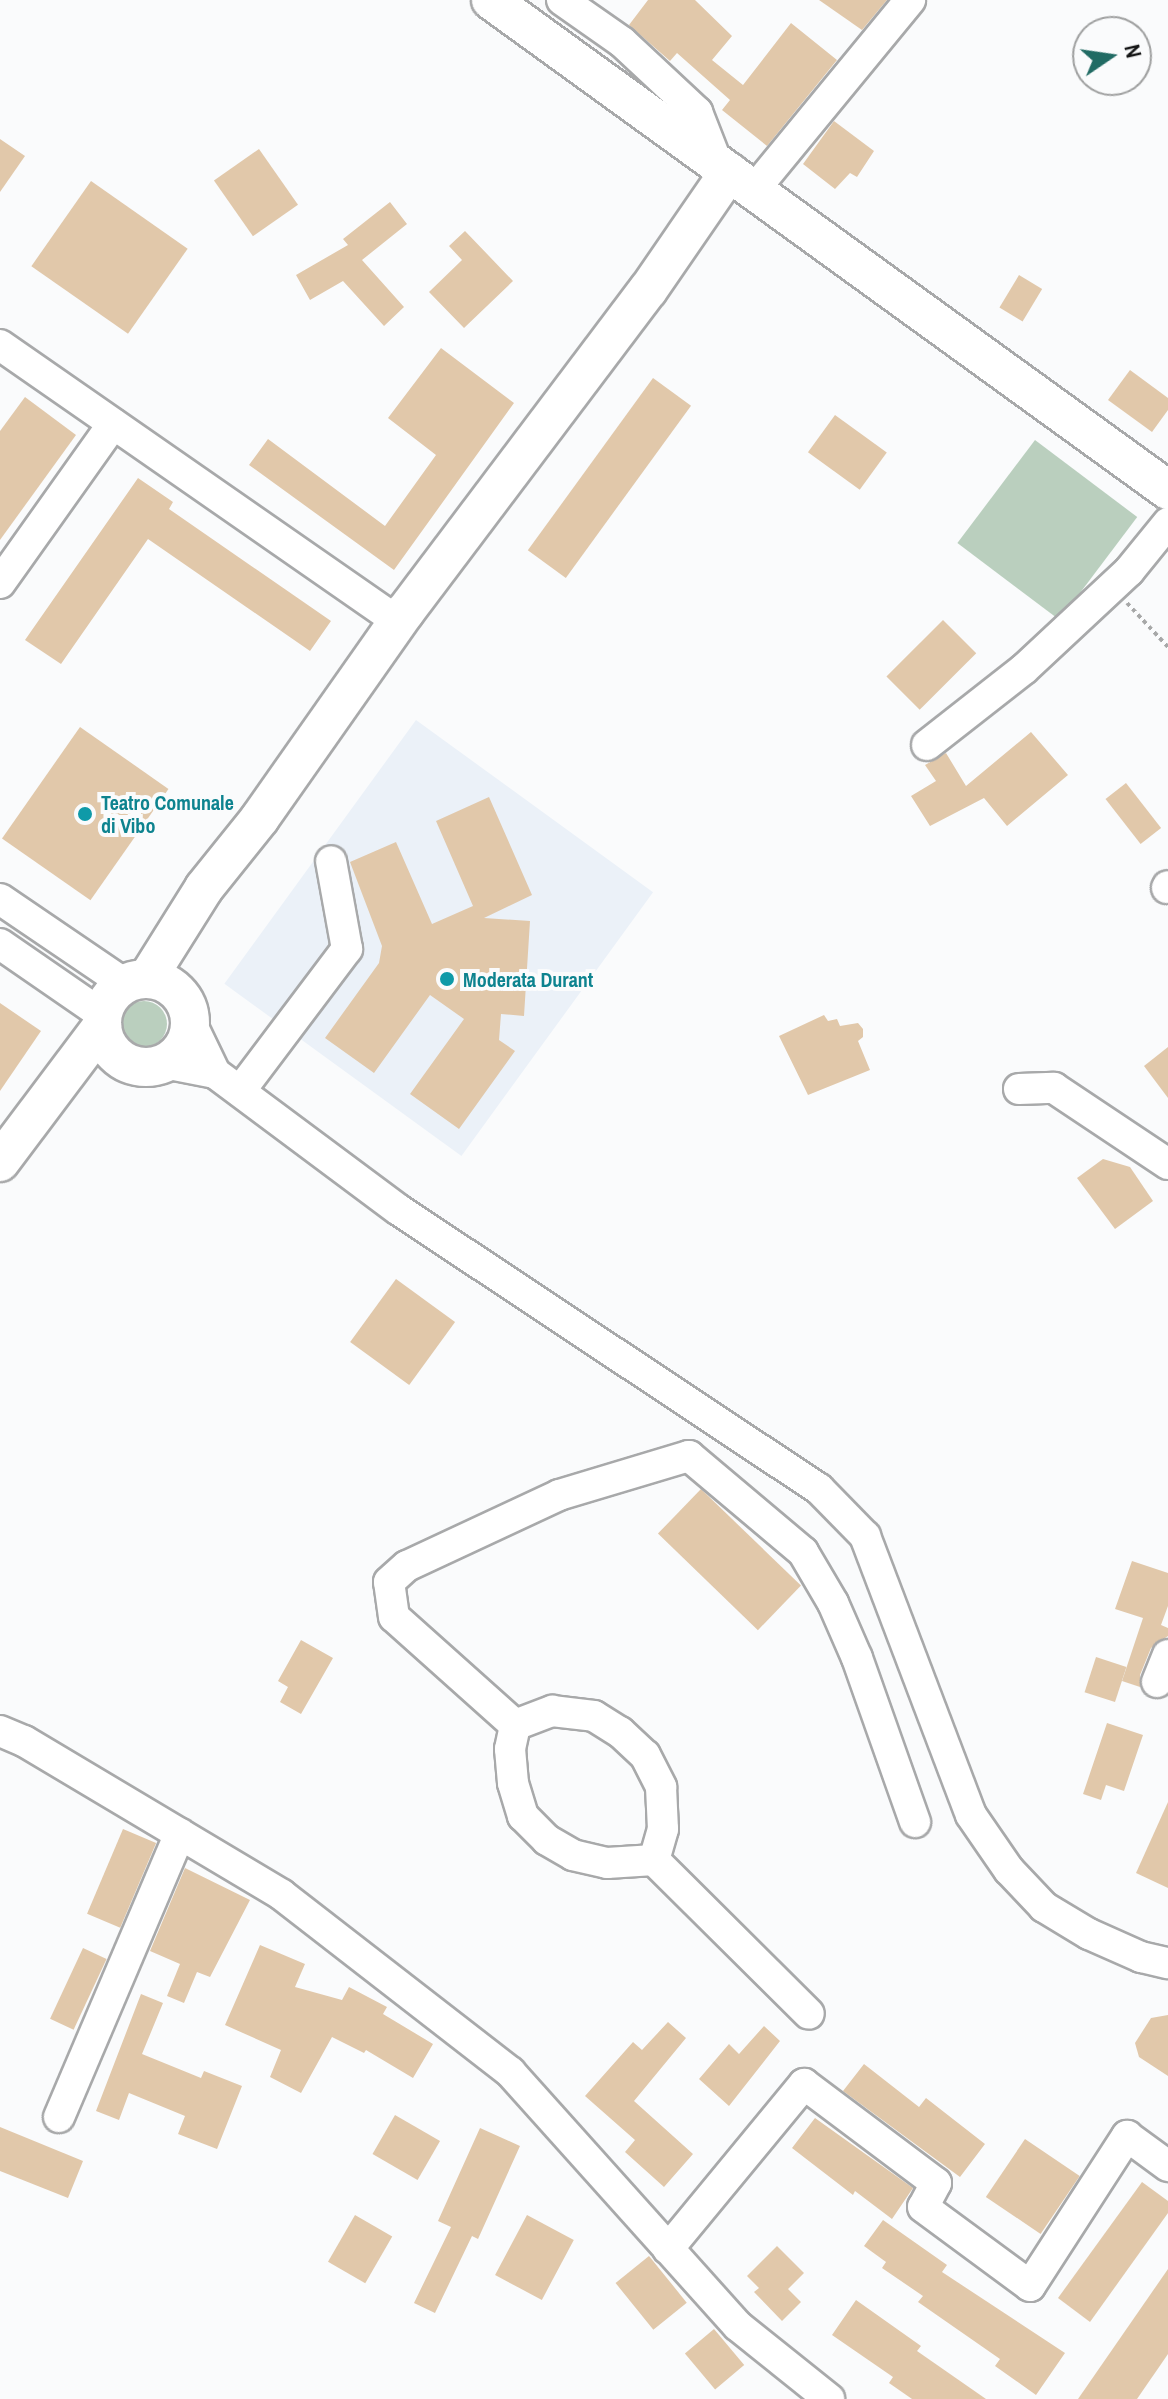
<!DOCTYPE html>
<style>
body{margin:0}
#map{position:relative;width:1168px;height:2399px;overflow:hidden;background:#fafbfc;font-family:"Archivo Narrow",sans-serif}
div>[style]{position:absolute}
.built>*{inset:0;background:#ebf1f8;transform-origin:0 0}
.green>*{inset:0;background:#bacfbe;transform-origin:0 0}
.round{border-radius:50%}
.building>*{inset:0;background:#e1c8aa;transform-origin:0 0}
.path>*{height:4px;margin-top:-2px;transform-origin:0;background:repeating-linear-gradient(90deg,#a7a8a8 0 4px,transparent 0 8px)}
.roads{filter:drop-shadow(2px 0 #a8a9aa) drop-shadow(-2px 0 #a8a9aa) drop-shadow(0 2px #a8a9aa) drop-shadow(0 -2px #a8a9aa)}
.minor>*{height:30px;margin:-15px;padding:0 15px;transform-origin:15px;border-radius:15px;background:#fff}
.major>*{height:38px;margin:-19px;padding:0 19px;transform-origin:19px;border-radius:19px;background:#fff}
.major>.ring{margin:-19px;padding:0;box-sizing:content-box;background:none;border:38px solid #fff;border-radius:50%}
.dots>*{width:22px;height:22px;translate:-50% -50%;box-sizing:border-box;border:4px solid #fafbfc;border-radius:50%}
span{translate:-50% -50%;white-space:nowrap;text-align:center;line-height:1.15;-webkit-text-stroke:8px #fafbfc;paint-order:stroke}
.culture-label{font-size:20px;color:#0d838f;font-weight:700}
.left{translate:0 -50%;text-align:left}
.north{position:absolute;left:1072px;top:16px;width:80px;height:80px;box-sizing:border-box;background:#fafbfc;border:2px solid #9fa0a0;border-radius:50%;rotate:77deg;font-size:22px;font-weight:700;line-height:32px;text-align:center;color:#161717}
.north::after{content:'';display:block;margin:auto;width:28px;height:36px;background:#216b64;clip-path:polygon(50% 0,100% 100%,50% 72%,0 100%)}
</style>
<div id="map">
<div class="built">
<div style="left:416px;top:720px;width:293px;height:326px;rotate:36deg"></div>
</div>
<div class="green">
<div style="left:1035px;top:440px;width:128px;height:129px;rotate:37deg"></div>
<div class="round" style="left:121px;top:1001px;width:46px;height:46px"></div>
</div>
<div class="building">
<div style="clip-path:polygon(648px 0,695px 0,732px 36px,712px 60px,743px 85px,791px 23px,837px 60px,767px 146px,722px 110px,730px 100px,677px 53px,670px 61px,629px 25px)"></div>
<div style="clip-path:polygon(819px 0,887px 0,862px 30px)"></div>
<div style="clip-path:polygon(834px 121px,874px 151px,857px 177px,850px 173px,835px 189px,803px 164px)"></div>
<div style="clip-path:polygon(0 139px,25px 156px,0 192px)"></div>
<div style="left:259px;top:149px;width:68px;height:55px;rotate:55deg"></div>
<div style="left:91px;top:181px;width:118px;height:104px;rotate:35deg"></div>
<div style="clip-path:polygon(390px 202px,407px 224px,362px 260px,404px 307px,384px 326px,343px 281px,310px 300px,296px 275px,348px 245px,343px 239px)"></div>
<div style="clip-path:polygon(465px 231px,513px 281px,464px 328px,429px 292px,462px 260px,449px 246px)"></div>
<div style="left:1019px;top:275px;width:27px;height:38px;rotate:31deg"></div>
<div style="clip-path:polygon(441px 348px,514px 403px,394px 570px,249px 465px,268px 439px,385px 526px,436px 455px,388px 418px)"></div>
<div style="clip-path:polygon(1130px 370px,1168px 398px,1168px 410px,1152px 432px,1108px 400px)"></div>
<div style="left:653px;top:378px;width:47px;height:213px;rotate:36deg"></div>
<div style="clip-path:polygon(25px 397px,76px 435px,0 540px,0 431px)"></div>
<div style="left:835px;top:415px;width:64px;height:46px;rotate:36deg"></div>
<div style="clip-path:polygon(138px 478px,173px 502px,169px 509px,331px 621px,310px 651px,148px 539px,61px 664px,25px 640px)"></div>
<div style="left:943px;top:620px;width:47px;height:80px;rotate:45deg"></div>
<div style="left:80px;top:727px;width:108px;height:136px;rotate:35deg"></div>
<div style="clip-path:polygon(1031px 732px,1068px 775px,1007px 826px,984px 798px,930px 826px,911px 796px,936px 781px,925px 765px,946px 753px,966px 786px)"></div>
<div style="left:1126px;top:783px;width:57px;height:26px;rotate:52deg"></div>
<div style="clip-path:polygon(489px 797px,532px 895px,484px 918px,530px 921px,524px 1016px,501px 1014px,499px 1040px,515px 1051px,459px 1129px,410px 1094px,464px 1019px,430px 995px,374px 1073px,325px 1038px,379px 963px,382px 946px,350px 862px,396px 842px,432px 924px,473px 906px,436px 821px)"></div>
<div style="clip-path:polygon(0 1003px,41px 1031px,0 1091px)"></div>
<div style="clip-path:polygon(824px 1015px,828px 1021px,837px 1019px,840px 1026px,858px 1023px,863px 1029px,863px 1037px,858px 1041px,870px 1070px,808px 1095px,779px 1036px)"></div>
<div style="clip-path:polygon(1168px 1047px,1168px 1098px,1144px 1066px)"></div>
<div style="clip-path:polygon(1103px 1159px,1130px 1167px,1153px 1201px,1115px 1229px,1077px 1178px)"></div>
<div style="left:396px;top:1279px;width:73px;height:78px;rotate:36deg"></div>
<div style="left:701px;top:1489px;width:139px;height:62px;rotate:44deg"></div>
<div style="clip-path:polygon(1132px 1561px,1168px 1573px,1168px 1606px,1161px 1625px,1168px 1628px,1168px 1636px,1151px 1648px,1140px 1675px,1140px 1687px,1122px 1681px,1143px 1618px,1115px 1609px)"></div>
<div style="clip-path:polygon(301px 1640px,333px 1658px,301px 1714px,280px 1702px,288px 1687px,278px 1681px)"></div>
<div style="left:1096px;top:1657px;width:32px;height:37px;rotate:18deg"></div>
<div style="clip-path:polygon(1107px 1723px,1143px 1735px,1124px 1791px,1106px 1785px,1101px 1800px,1083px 1794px)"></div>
<div style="clip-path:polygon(1168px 1802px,1168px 1888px,1136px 1873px)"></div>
<div style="left:123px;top:1829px;width:36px;height:92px;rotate:23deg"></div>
<div style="clip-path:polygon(185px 1868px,250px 1900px,210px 1977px,197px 1972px,184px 2003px,167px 1996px,180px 1964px,150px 1951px)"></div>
<div style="clip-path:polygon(260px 1945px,305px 1964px,295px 1987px,342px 2000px,349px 1987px,387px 2007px,383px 2014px,433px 2044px,413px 2078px,366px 2050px,364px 2053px,332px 2037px,301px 2093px,270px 2077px,281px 2050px,225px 2025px)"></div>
<div style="left:83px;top:1948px;width:26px;height:78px;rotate:25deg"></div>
<div style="clip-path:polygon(141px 1994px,163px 2003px,142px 2054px,201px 2078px,204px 2071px,242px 2086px,217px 2149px,178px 2134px,185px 2116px,129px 2093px,119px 2120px,96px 2111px)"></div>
<div style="clip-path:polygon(1168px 2015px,1168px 2076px,1139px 2057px,1135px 2043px,1151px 2018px)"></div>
<div style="clip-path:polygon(668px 2022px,686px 2038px,634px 2101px,693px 2154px,664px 2187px,625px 2152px,635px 2140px,585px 2096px,633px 2042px,642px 2050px)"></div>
<div style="clip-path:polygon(764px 2026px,780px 2041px,729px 2106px,699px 2079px,729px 2044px,739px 2054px)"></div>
<div style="clip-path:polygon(864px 2064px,919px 2107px,926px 2098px,985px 2144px,960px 2177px,843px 2091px)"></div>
<div style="left:395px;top:2115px;width:52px;height:45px;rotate:30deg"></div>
<div style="clip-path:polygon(815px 2118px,913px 2188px,892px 2219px,855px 2191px,853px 2195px,792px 2148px)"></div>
<div style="clip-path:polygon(0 2127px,83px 2161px,68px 2198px,0 2171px)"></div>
<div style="clip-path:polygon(480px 2128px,520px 2146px,478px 2239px,472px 2236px,435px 2313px,414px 2303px,451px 2227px,438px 2221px)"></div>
<div style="left:1025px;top:2139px;width:66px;height:70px;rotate:34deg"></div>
<div style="clip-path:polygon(1142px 2182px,1168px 2201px,1168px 2213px,1090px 2322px,1058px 2298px)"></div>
<div style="left:355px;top:2215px;width:43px;height:54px;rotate:30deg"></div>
<div style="left:527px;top:2215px;width:53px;height:68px;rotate:28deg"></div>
<div style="clip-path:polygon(883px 2220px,947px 2265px,942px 2272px,1065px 2353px,1036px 2395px,995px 2366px,1000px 2359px,918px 2302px,923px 2296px,882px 2268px,886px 2262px,864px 2246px)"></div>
<div style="clip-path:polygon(777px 2246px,804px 2273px,788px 2289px,801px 2302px,782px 2321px,754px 2292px,759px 2288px,747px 2276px)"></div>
<div style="left:649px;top:2256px;width:60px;height:43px;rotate:51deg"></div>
<div style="clip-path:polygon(1168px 2269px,1168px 2354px,1137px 2399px,1078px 2399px)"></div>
<div style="clip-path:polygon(856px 2300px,921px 2346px,917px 2351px,986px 2399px,912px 2399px,889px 2383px,893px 2377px,832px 2335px)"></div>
<div style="left:714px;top:2329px;width:47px;height:38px;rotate:50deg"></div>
</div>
<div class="path">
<div style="left:1127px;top:603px;width:60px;rotate:47deg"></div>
</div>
<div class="roads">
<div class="minor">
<div style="left:562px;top:0;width:73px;rotate:35deg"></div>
<div style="left:622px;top:42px;width:103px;rotate:43deg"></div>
<div style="left:697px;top:112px;width:55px;rotate:68.6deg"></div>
<div style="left:754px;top:190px;width:246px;rotate:-50.6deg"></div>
<div style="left:0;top:345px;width:485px;rotate:34.8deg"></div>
<div style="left:0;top:583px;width:195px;rotate:-54.6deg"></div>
<div style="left:927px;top:745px;width:123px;rotate:-38.1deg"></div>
<div style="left:1024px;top:669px;width:144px;rotate:-43deg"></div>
<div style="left:1129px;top:571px;width:62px;rotate:-50.9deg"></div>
<div style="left:1167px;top:888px;width:2px;rotate:-63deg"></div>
<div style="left:0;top:899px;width:151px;rotate:34.2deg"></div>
<div style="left:0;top:944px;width:125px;rotate:34.6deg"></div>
<div style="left:190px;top:1021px;width:58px;rotate:64.3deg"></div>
<div style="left:164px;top:1063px;width:52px;rotate:11.1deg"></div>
<div style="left:215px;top:1073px;width:229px;rotate:36.7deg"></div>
<div style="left:399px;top:1210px;width:504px;rotate:33.6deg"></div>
<div style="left:819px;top:1489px;width:66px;rotate:45.6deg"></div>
<div style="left:865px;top:1536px;width:298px;rotate:69.2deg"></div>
<div style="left:971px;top:1815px;width:67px;rotate:55.4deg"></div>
<div style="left:1009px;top:1870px;width:51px;rotate:46.6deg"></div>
<div style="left:1044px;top:1907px;width:52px;rotate:31deg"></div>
<div style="left:1089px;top:1934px;width:57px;rotate:23.9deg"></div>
<div style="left:1141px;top:1957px;width:28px;rotate:13deg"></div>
<div style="left:1019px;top:1089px;width:35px;rotate:-2deg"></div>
<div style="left:1054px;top:1088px;width:137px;rotate:33.7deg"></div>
<div style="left:240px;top:1091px;width:178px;rotate:-53deg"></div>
<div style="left:347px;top:949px;width:89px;rotate:-100.3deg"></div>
<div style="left:1157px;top:1682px;width:29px;rotate:-68deg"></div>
<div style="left:515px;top:1725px;width:162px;rotate:-138.2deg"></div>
<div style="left:394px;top:1617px;width:35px;rotate:-98deg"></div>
<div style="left:389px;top:1582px;width:24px;rotate:-42deg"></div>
<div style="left:407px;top:1566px;width:168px;rotate:-25deg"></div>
<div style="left:559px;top:1495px;width:136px;rotate:-16.7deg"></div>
<div style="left:689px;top:1456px;width:149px;rotate:40.1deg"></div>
<div style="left:803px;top:1552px;width:59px;rotate:59.5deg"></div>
<div style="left:833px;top:1603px;width:60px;rotate:66.4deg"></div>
<div style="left:857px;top:1658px;width:174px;rotate:70.5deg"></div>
<div style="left:0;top:1731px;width:26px;rotate:23deg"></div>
<div style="left:24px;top:1741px;width:300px;rotate:30.8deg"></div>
<div style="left:282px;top:1895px;width:289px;rotate:37.8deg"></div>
<div style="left:510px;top:2072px;width:341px;rotate:48.1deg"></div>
<div style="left:738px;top:2326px;width:117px;rotate:38.7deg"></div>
<div style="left:654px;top:1860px;width:47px;rotate:176.3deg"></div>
<div style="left:607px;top:1863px;width:35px;rotate:-167deg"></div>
<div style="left:573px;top:1855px;width:30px;rotate:-150deg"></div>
<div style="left:547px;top:1840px;width:34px;rotate:-135deg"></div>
<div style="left:523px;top:1816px;width:34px;rotate:-107deg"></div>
<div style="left:513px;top:1783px;width:34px;rotate:-95deg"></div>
<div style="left:510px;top:1749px;width:25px;rotate:-78deg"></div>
<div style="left:515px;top:1725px;width:40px;rotate:-21deg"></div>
<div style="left:552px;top:1711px;width:42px;rotate:6.8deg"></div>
<div style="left:594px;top:1716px;width:31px;rotate:32deg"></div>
<div style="left:620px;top:1732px;width:34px;rotate:43deg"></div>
<div style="left:645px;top:1755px;width:36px;rotate:63deg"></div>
<div style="left:661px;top:1787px;width:42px;rotate:87.3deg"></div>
<div style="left:663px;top:1829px;width:32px;rotate:106deg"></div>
<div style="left:654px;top:1860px;width:218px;rotate:44.8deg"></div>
<div style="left:59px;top:2117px;width:308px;rotate:-66.9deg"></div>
<div style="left:668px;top:2249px;width:214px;rotate:-50.5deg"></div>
<div style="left:804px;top:2084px;width:165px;rotate:36.9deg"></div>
<div style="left:936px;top:2183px;width:27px;rotate:118deg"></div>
<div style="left:923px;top:2207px;width:133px;rotate:36.4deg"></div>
<div style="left:1030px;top:2286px;width:179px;rotate:-57.1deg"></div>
<div style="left:1127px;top:2136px;width:51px;rotate:36.2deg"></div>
</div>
<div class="major">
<div style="left:491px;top:0;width:836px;rotate:35.9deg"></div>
<div style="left:147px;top:979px;width:107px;rotate:-57.9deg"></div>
<div style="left:204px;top:888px;width:90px;rotate:-51.3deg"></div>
<div style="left:260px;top:818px;width:252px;rotate:-54.9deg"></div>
<div style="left:405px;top:612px;width:403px;rotate:-53deg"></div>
<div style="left:648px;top:290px;width:143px;rotate:-55.5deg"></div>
<div class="ring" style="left:102px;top:979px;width:50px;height:50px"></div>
<div style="left:0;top:1162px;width:170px;rotate:-53.1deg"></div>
</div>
</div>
<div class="dots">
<div style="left:85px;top:814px;background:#0f9aa8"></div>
<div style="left:447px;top:979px;background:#0f9aa8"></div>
</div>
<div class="culture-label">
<span class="left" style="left:101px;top:814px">Teatro Comunale<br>di Vibo</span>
<span class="left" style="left:463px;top:979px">Moderata Durant</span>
</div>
<div class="north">N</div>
</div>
